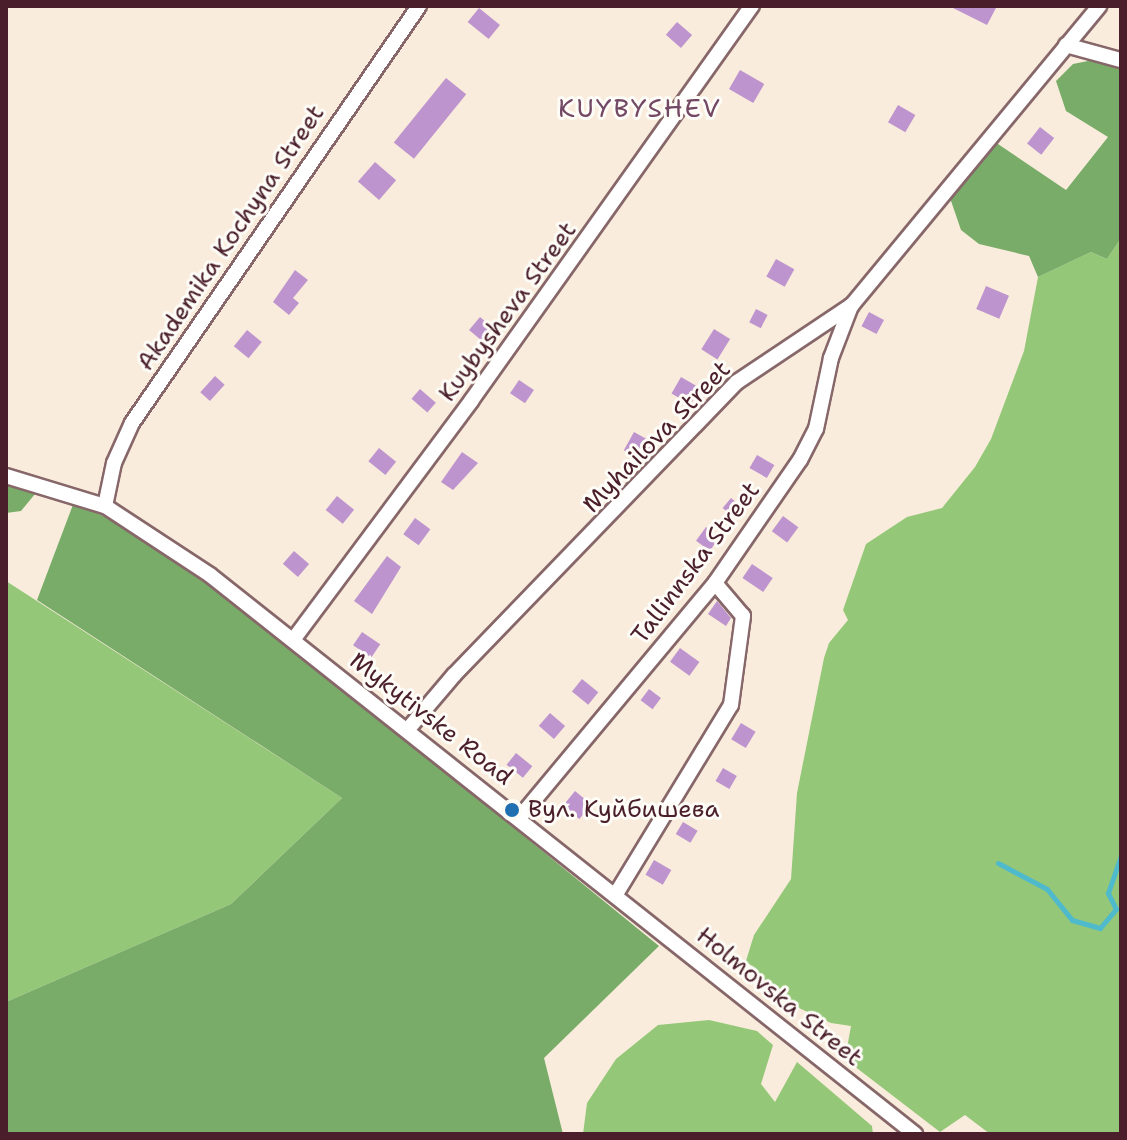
<!DOCTYPE html>
<meta charset="utf-8">
<style>
body{margin:0}
#map{position:relative;width:1127px;height:1140px;overflow:hidden;background:#f9ecdc;font-family:"Shantell Sans",sans-serif}
div>[style]{position:absolute}
.green>*{inset:0;background:#95c778}
.forest>*{inset:0;background:#78ac68}
.stream>*{height:5px;margin:-2.5px;padding:0 2.5px;transform-origin:2.5px;border-radius:2.5px;background:#4fbacc}
.building>*{inset:0;background:#be94ce;transform-origin:0 0}
.roads{filter:drop-shadow(2px 0 #876769) drop-shadow(-2px 0 #876769) drop-shadow(0 2px #876769) drop-shadow(0 -2px #876769)}
.minor>*{height:14px;margin:-7px;padding:0 7px;transform-origin:7px;border-radius:7px;background:#fff}
.dots>*{width:22px;height:22px;translate:-50% -50%;box-sizing:border-box;border:4px solid #fdfcf7;border-radius:50%}
span{translate:-50% -50%;white-space:nowrap;text-align:center;line-height:1.15;-webkit-text-stroke:6px #fdfcf7;paint-order:stroke}
.street-label{font-size:24px;color:#4a1f2b}
.poi-label{font-size:24px;color:#4a1f2b}
.left{translate:0 -50%;text-align:left}
.neighbourhood-label{font-size:26px;color:#734864;letter-spacing:2px}
.frame{position:absolute;inset:0;border:8px solid #4a1f2b;pointer-events:none}
</style>
<div id="map">
<div class="green">
<div style="clip-path:polygon(1121px 238px,1121px 1134px,990px 1134px,965px 1115px,940px 1132px,845px 1059px,851px 1026px,831px 1023px,784px 1001px,745px 964px,754px 935px,791px 879px,797px 793px,824px 658px,829px 643px,848px 620px,843px 610px,866px 544px,907px 517px,942px 508px,975px 467px,991px 439px,1024px 351px,1038px 277px,1091px 252px,1107px 259px)"></div>
<div style="clip-path:polygon(6px 581px,342px 798px,231px 904px,6px 1002px)"></div>
<div style="clip-path:polygon(709px 1020px,757px 1031px,773px 1045px,761px 1084px,775px 1102px,797px 1062px,872px 1126px,873px 1134px,583px 1134px,587px 1103px,616px 1059px,658px 1025px)"></div>
</div>
<div class="forest">
<div style="clip-path:polygon(1093px 60px,1121px 67px,1121px 238px,1107px 259px,1091px 252px,1038px 277px,1029px 256px,979px 244px,961px 230px,949px 195px,995px 142px,1066px 190px,1108px 137px,1066px 111px,1056px 81px,1073px 64px)"></div>
<div style="clip-path:polygon(6px 483px,35px 494px,21px 511px,6px 513px)"></div>
<div style="clip-path:polygon(74px 502px,143px 535px,208px 579px,659px 946px,544px 1058px,563px 1134px,6px 1134px,6px 1002px,231px 904px,342px 798px,37px 600px)"></div>
</div>
<div class="stream">
<div style="left:998px;top:863px;width:55px;rotate:28deg"></div>
<div style="left:1047px;top:889px;width:40px;rotate:51deg"></div>
<div style="left:1072px;top:920px;width:29px;rotate:16deg"></div>
<div style="left:1100px;top:928px;width:25px;rotate:-50deg"></div>
<div style="left:1116px;top:909px;width:18px;rotate:-117deg"></div>
<div style="left:1108px;top:893px;width:39px;rotate:-71deg"></div>
</div>
<div class="building">
<div style="clip-path:polygon(949px 6px,997px 6px,987px 25px)"></div>
<div style="left:479px;top:8px;width:27px;height:18px;rotate:39deg"></div>
<div style="left:677px;top:22px;width:20px;height:17px;rotate:41deg"></div>
<div style="left:740px;top:70px;width:28px;height:22px;rotate:30deg"></div>
<div style="left:446px;top:78px;width:26px;height:83px;rotate:39deg"></div>
<div style="left:898px;top:105px;width:20px;height:20px;rotate:30deg"></div>
<div style="left:1040px;top:127px;width:18px;height:21px;rotate:38deg"></div>
<div style="left:375px;top:162px;width:28px;height:26px;rotate:41deg"></div>
<div style="left:776px;top:259px;width:21px;height:20px;rotate:29deg"></div>
<div style="clip-path:polygon(295px 270px,308px 280px,293px 298px,299px 303px,289px 315px,273px 302px)"></div>
<div style="left:986px;top:286px;width:25px;height:25px;rotate:23deg"></div>
<div style="left:756px;top:309px;width:13px;height:15px;rotate:27deg"></div>
<div style="left:869px;top:312px;width:17px;height:16px;rotate:28deg"></div>
<div style="left:480px;top:317px;width:17px;height:17px;rotate:40deg"></div>
<div style="left:714px;top:329px;width:19px;height:24px;rotate:32deg"></div>
<div style="left:247px;top:330px;width:19px;height:21px;rotate:39deg"></div>
<div style="left:215px;top:376px;width:13px;height:22px;rotate:42deg"></div>
<div style="left:681px;top:377px;width:22px;height:19px;rotate:30deg"></div>
<div style="left:519px;top:380px;width:18px;height:16px;rotate:34deg"></div>
<div style="left:420px;top:389px;width:21px;height:13px;rotate:41deg"></div>
<div style="left:634px;top:432px;width:23px;height:21px;rotate:29deg"></div>
<div style="left:379px;top:448px;width:22px;height:17px;rotate:39deg"></div>
<div style="clip-path:polygon(462px 452px,478px 463px,453px 490px,441px 482px)"></div>
<div style="left:757px;top:455px;width:20px;height:15px;rotate:30deg"></div>
<div style="left:337px;top:496px;width:22px;height:18px;rotate:39deg"></div>
<div style="left:731px;top:498px;width:16px;height:13px;rotate:40deg"></div>
<div style="left:783px;top:516px;width:19px;height:19px;rotate:36deg"></div>
<div style="left:415px;top:518px;width:19px;height:20px;rotate:36deg"></div>
<div style="left:706px;top:527px;width:17px;height:17px;rotate:36deg"></div>
<div style="left:294px;top:551px;width:20px;height:17px;rotate:41deg"></div>
<div style="clip-path:polygon(387px 556px,401px 567px,372px 614px,354px 601px)"></div>
<div style="left:752px;top:564px;width:25px;height:17px;rotate:34deg"></div>
<div style="clip-path:polygon(717px 601px,731px 618px,726px 626px,708px 614px)"></div>
<div style="left:362px;top:632px;width:22px;height:16px;rotate:34deg"></div>
<div style="left:680px;top:648px;width:24px;height:17px;rotate:36deg"></div>
<div style="left:582px;top:679px;width:21px;height:16px;rotate:39deg"></div>
<div style="left:649px;top:689px;width:15px;height:14px;rotate:37deg"></div>
<div style="left:550px;top:713px;width:20px;height:17px;rotate:41deg"></div>
<div style="left:741px;top:723px;width:17px;height:19px;rotate:31deg"></div>
<div style="left:516px;top:753px;width:21px;height:15px;rotate:39deg"></div>
<div style="left:723px;top:768px;width:16px;height:15px;rotate:30deg"></div>
<div style="left:575px;top:791px;width:21px;height:19px;rotate:39deg"></div>
<div style="left:683px;top:822px;width:17px;height:14px;rotate:31deg"></div>
<div style="left:654px;top:860px;width:20px;height:17px;rotate:30deg"></div>
</div>
<div class="roads">
<div class="minor">
<div style="left:1066px;top:45px;width:57px;rotate:15.3deg"></div>
<div style="left:6px;top:476px;width:103px;rotate:16.9deg"></div>
<div style="left:105px;top:506px;width:126px;rotate:33.3deg"></div>
<div style="left:210px;top:575px;width:900px;rotate:38.41deg"></div>
<div style="left:105px;top:506px;width:44px;rotate:-78.2deg"></div>
<div style="left:114px;top:463px;width:44px;rotate:-65.8deg"></div>
<div style="left:132px;top:423px;width:506px;rotate:-55.46deg"></div>
<div style="left:293px;top:640px;width:298px;rotate:-53.3deg"></div>
<div style="left:471px;top:401px;width:485px;rotate:-54.6deg"></div>
<div style="left:409px;top:728px;width:70px;rotate:-49.7deg"></div>
<div style="left:454px;top:675px;width:407px;rotate:-46deg"></div>
<div style="left:737px;top:382px;width:138px;rotate:-33.8deg"></div>
<div style="left:852px;top:305px;width:388px;rotate:-50.4deg"></div>
<div style="left:520px;top:817px;width:305px;rotate:-50.2deg"></div>
<div style="left:715px;top:583px;width:150px;rotate:-55.4deg"></div>
<div style="left:800px;top:460px;width:35px;rotate:-63deg"></div>
<div style="left:816px;top:429px;width:73px;rotate:-78.1deg"></div>
<div style="left:831px;top:358px;width:56px;rotate:-69deg"></div>
<div style="left:616px;top:894px;width:221px;rotate:-58.7deg"></div>
<div style="left:731px;top:705px;width:90px;rotate:-82.3deg"></div>
<div style="left:743px;top:616px;width:43px;rotate:-130.3deg"></div>
</div>
</div>
<div class="dots">
<div style="left:512px;top:810px;background:#1f6fb2"></div>
</div>
<div class="street-label">
<span style="left:231px;top:238px;rotate:-56deg">Akademika Kochyna Street</span>
<span style="left:508px;top:312px;rotate:-54deg">Kuybysheva Street</span>
<span style="left:657px;top:437px;rotate:-46deg">Myhailova Street</span>
<span style="left:696px;top:563px;rotate:-53deg">Tallinnska Street</span>
<span style="left:431px;top:719px;rotate:38deg">Mykytivske Road</span>
<span style="left:779px;top:997px;rotate:39deg">Holmovska Street</span>
</div>
<div class="poi-label">
<span class="left" style="left:528px;top:810px">Вул. Куйбишева</span>
</div>
<div class="neighbourhood-label">
<span style="left:640px;top:108px">KUYBYSHEV</span>
</div>
<div class="frame"></div>
</div>
